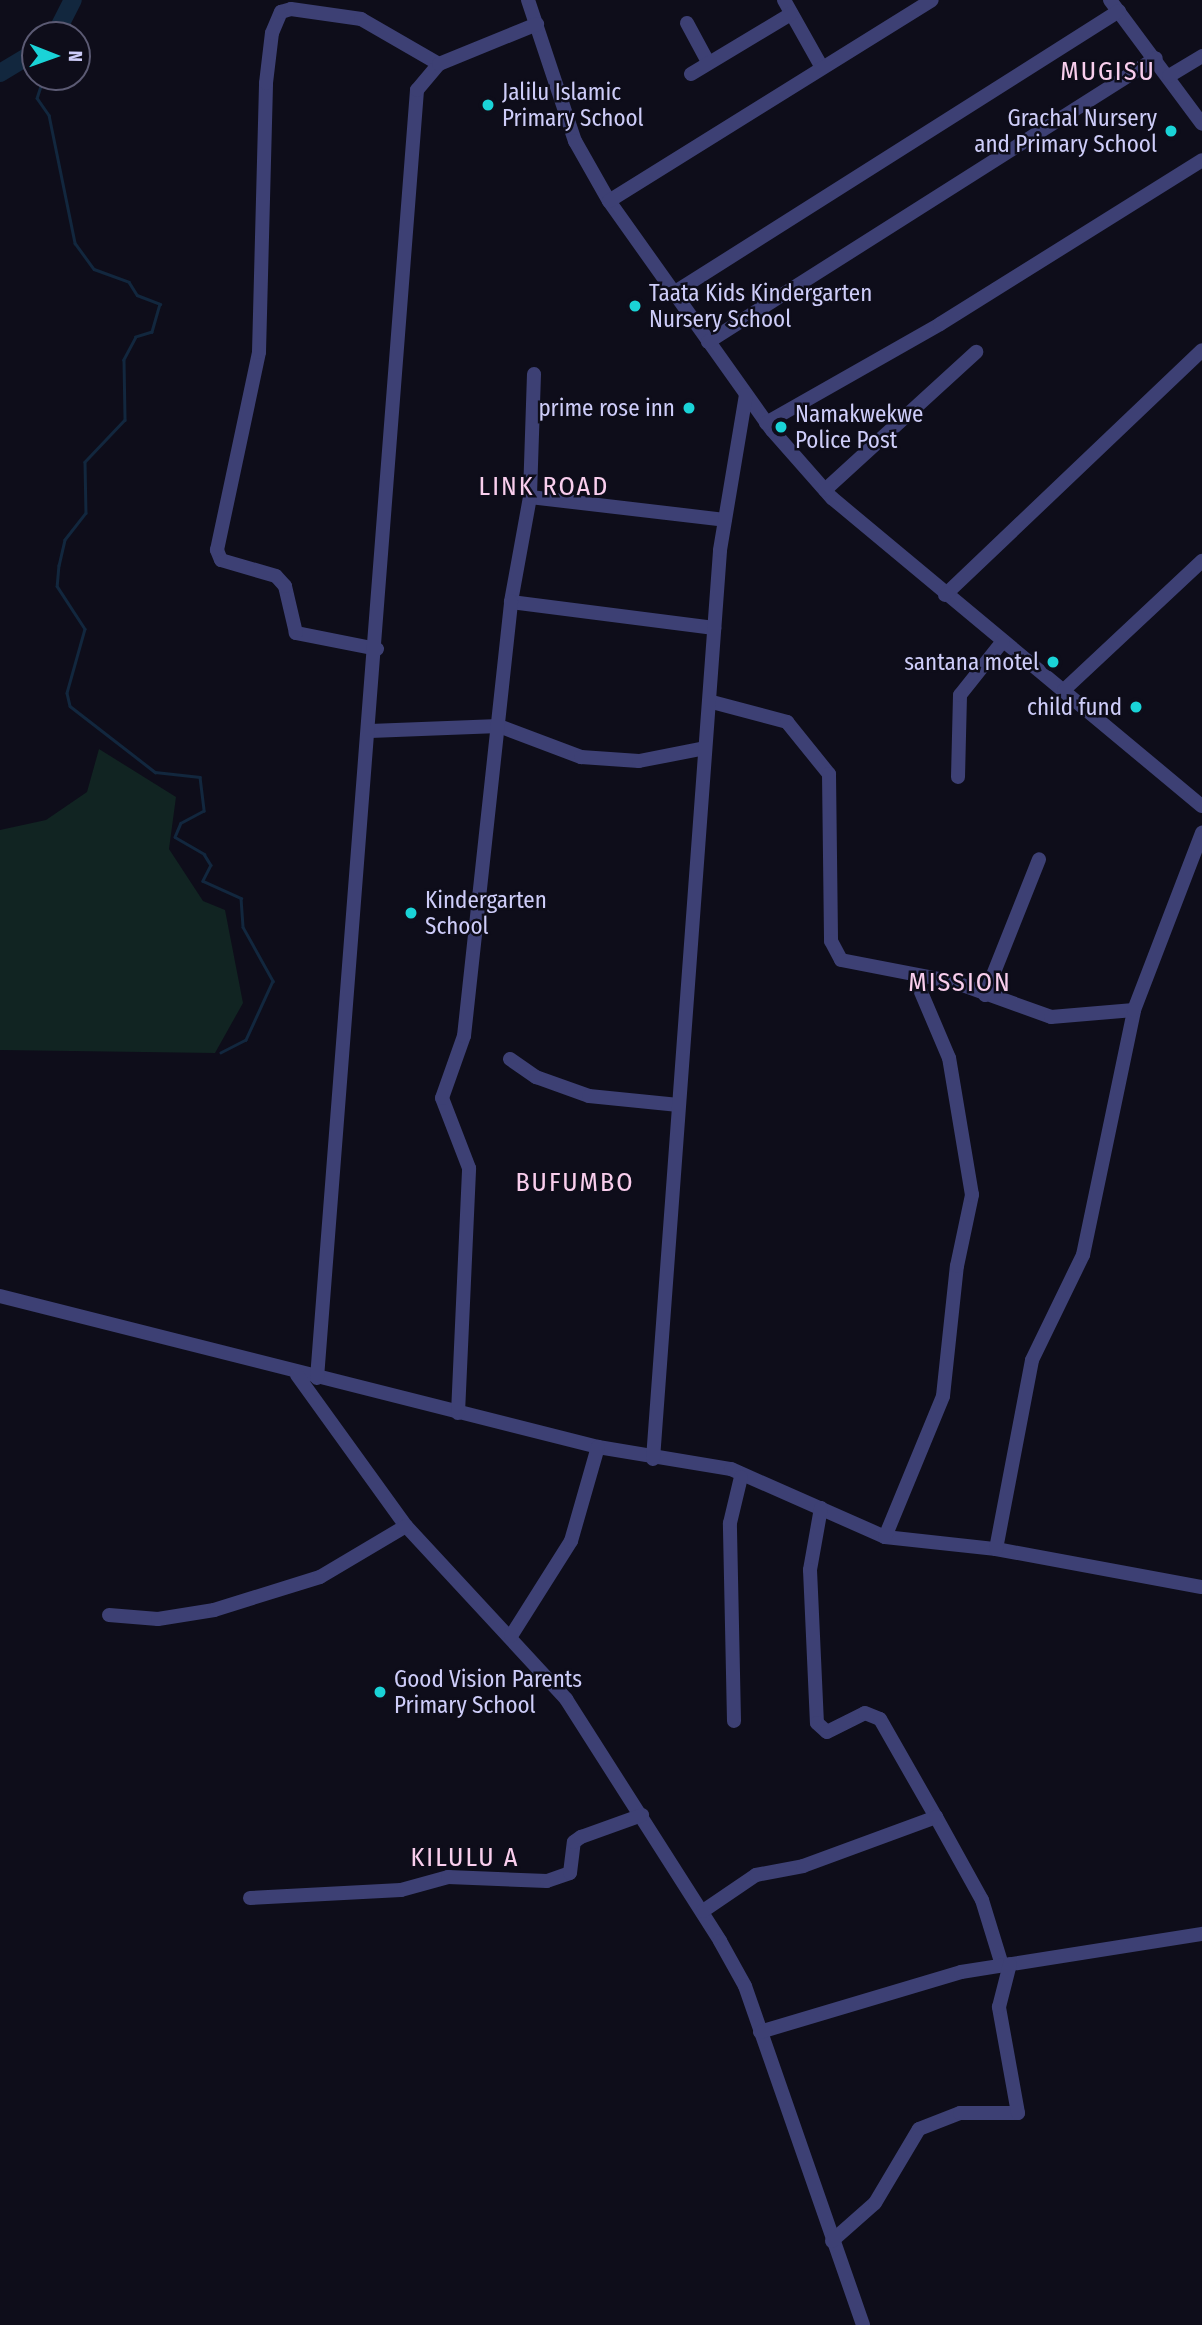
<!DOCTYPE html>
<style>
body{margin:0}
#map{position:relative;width:1202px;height:2325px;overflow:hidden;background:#0e0d1a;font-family:"Fira Sans Condensed",sans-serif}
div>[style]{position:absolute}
.green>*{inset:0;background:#112422}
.stream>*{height:2.5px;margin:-1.25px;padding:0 1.25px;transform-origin:1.25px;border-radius:1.25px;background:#12273e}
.river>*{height:18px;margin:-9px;padding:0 9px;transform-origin:9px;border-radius:9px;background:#12273e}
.minor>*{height:14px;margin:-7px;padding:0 7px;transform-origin:7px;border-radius:7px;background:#3d4074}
.dots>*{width:19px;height:19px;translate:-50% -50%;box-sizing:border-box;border:4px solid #0e0d1a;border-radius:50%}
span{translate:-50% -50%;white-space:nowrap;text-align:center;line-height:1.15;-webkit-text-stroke:5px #0e0d1a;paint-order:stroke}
.poi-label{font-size:23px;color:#cecdf9}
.left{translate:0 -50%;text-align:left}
.right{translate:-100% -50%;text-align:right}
.quarter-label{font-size:26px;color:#f9ceed;letter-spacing:2px}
.north{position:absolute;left:21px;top:21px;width:70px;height:70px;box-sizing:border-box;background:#0e0d1a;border:2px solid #5b5a73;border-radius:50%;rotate:91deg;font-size:19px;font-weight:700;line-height:28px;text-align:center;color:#cecdf9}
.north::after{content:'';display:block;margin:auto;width:24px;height:32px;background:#1ad3d7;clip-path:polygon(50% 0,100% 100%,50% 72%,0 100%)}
</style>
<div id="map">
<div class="green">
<div style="clip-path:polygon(99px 749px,176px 797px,169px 849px,203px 901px,225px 910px,243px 1003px,215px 1053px,0 1050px,0 830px,46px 820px,87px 792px)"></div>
</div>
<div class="stream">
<div style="left:44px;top:77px;width:22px;rotate:108deg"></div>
<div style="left:37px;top:98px;width:21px;rotate:55deg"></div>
<div style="left:49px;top:115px;width:131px;rotate:78.5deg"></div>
<div style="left:75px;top:243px;width:32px;rotate:54deg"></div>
<div style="left:94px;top:269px;width:37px;rotate:20deg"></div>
<div style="left:129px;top:282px;width:15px;rotate:58deg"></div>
<div style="left:137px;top:295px;width:25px;rotate:21deg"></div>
<div style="left:160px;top:304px;width:29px;rotate:106deg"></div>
<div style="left:152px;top:332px;width:17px;rotate:163deg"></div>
<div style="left:136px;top:337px;width:26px;rotate:118deg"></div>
<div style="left:124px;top:360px;width:60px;rotate:89deg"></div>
<div style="left:125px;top:420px;width:58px;rotate:133.6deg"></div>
<div style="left:85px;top:462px;width:51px;rotate:88.9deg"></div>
<div style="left:86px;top:513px;width:34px;rotate:128deg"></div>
<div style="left:65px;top:540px;width:26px;rotate:103deg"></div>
<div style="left:59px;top:565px;width:21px;rotate:95deg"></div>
<div style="left:57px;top:586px;width:51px;rotate:56.9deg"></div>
<div style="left:85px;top:629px;width:66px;rotate:105.7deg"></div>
<div style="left:67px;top:693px;width:13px;rotate:77deg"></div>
<div style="left:70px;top:706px;width:108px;rotate:37.8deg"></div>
<div style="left:155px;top:772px;width:45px;rotate:6.3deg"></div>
<div style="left:200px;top:777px;width:34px;rotate:83deg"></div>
<div style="left:204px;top:811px;width:26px;rotate:152deg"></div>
<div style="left:181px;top:823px;width:15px;rotate:113deg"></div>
<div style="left:175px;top:837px;width:34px;rotate:30deg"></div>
<div style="left:204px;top:854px;width:13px;rotate:58deg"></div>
<div style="left:211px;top:865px;width:18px;rotate:117deg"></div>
<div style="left:203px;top:881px;width:42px;rotate:24.1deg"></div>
<div style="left:241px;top:898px;width:29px;rotate:86deg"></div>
<div style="left:243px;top:927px;width:62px;rotate:60.9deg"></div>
<div style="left:273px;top:981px;width:65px;rotate:114.6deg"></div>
<div style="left:246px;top:1040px;width:28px;rotate:153deg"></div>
</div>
<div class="river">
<div style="left:55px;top:35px;width:39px;rotate:-63deg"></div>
<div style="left:0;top:73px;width:41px;rotate:-31deg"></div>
</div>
<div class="minor">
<div style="left:528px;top:0;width:149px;rotate:71.6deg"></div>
<div style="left:575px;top:141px;width:69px;rotate:60.5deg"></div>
<div style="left:609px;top:201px;width:281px;rotate:54.6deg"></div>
<div style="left:772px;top:430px;width:91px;rotate:48.6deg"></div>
<div style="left:832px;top:498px;width:481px;rotate:39.8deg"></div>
<div style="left:784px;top:0;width:76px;rotate:60.7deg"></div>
<div style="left:1110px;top:0;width:154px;rotate:53.4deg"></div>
<div style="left:687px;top:23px;width:44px;rotate:61.7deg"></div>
<div style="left:691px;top:74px;width:117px;rotate:-31deg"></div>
<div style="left:1169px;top:76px;width:39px;rotate:-31deg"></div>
<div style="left:609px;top:201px;width:380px;rotate:-31.9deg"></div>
<div style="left:672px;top:294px;width:529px;rotate:-32.34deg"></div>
<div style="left:708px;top:342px;width:530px;rotate:-32.37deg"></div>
<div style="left:534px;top:374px;width:123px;rotate:91.9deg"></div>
<div style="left:530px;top:497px;width:196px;rotate:6.7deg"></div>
<div style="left:766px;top:423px;width:200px;rotate:-29.6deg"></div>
<div style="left:940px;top:324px;width:309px;rotate:-32deg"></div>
<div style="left:825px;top:490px;width:205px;rotate:-42.4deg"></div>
<div style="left:530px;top:497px;width:107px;rotate:100.3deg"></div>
<div style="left:511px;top:602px;width:205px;rotate:7.3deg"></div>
<div style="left:945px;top:595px;width:355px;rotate:-43.6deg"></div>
<div style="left:377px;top:649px;width:83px;rotate:-168.8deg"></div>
<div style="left:296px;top:633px;width:48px;rotate:-103.2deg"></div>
<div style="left:285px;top:586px;width:13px;rotate:-132deg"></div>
<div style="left:276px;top:576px;width:57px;rotate:-163.8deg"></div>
<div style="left:221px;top:560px;width:11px;rotate:-112deg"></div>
<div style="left:217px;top:550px;width:202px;rotate:-78deg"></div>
<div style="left:259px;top:352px;width:269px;rotate:-88.5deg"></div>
<div style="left:266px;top:83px;width:50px;rotate:-83.2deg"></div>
<div style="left:272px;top:33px;width:23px;rotate:-67deg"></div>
<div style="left:281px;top:12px;width:10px;rotate:-17deg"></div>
<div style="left:291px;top:9px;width:71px;rotate:8.1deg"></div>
<div style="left:361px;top:19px;width:90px;rotate:30deg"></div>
<div style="left:1064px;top:690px;width:189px;rotate:-43.1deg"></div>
<div style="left:712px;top:702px;width:78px;rotate:14.9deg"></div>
<div style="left:787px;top:722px;width:67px;rotate:51.1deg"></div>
<div style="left:829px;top:774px;width:167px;rotate:89.3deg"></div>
<div style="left:831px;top:941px;width:21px;rotate:62deg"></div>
<div style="left:841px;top:960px;width:115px;rotate:11deg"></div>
<div style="left:954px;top:982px;width:103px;rotate:19.8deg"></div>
<div style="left:1051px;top:1017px;width:83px;rotate:-4.8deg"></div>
<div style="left:370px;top:731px;width:129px;rotate:-2.2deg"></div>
<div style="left:499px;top:726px;width:88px;rotate:20.7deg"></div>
<div style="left:581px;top:757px;width:58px;rotate:3.9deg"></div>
<div style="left:639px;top:761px;width:67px;rotate:-11.1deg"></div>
<div style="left:958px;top:777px;width:82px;rotate:-88.6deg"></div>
<div style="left:960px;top:695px;width:69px;rotate:-51.5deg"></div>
<div style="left:985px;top:995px;width:146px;rotate:-68.3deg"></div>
<div style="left:510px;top:1059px;width:32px;rotate:35deg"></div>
<div style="left:536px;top:1077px;width:56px;rotate:19.7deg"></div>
<div style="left:589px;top:1096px;width:90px;rotate:5.7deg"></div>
<div style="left:0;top:1296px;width:617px;rotate:14.17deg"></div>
<div style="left:598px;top:1447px;width:135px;rotate:9.4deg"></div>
<div style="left:731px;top:1469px;width:168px;rotate:23.8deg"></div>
<div style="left:885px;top:1537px;width:112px;rotate:6.2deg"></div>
<div style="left:996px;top:1549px;width:209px;rotate:10.5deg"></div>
<div style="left:297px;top:1375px;width:186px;rotate:54.2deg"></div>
<div style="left:406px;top:1526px;width:236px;rotate:47.2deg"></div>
<div style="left:566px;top:1699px;width:287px;rotate:57.5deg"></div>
<div style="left:720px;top:1941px;width:51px;rotate:60.9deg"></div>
<div style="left:745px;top:1986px;width:359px;rotate:70.8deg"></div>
<div style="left:317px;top:1378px;width:1292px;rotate:-85.56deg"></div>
<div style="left:417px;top:90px;width:34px;rotate:-50deg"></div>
<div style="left:439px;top:64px;width:106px;rotate:-22.2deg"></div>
<div style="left:458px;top:1413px;width:245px;rotate:-87.4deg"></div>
<div style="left:469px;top:1168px;width:75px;rotate:-111.1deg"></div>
<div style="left:442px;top:1098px;width:66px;rotate:-70.5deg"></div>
<div style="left:464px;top:1036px;width:437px;rotate:-83.8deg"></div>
<div style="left:653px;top:1459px;width:911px;rotate:-85.78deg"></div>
<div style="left:720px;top:550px;width:157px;rotate:-80.5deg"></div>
<div style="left:821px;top:1508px;width:63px;rotate:100.1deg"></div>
<div style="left:810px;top:1570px;width:153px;rotate:87.4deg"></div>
<div style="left:817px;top:1723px;width:13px;rotate:42deg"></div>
<div style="left:827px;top:1732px;width:42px;rotate:-26.6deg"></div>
<div style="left:865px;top:1713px;width:16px;rotate:22deg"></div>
<div style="left:880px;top:1719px;width:113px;rotate:60.3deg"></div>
<div style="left:885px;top:1537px;width:152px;rotate:-67.6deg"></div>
<div style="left:943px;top:1396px;width:131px;rotate:-83.9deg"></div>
<div style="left:957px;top:1266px;width:73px;rotate:-78.1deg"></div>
<div style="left:972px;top:1195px;width:139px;rotate:-99.5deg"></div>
<div style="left:949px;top:1058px;width:87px;rotate:-113deg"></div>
<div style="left:996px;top:1549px;width:192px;rotate:-79.2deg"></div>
<div style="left:1032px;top:1360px;width:117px;rotate:-64.1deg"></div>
<div style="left:1083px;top:1255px;width:250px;rotate:-78.2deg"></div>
<div style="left:1134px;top:1010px;width:190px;rotate:-69deg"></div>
<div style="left:109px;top:1615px;width:49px;rotate:4.7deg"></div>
<div style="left:158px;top:1619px;width:57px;rotate:-9.1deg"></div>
<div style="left:214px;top:1610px;width:111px;rotate:-17.3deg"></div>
<div style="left:320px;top:1577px;width:100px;rotate:-30.7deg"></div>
<div style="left:511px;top:1636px;width:112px;rotate:-57.7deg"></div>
<div style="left:571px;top:1541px;width:98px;rotate:-74deg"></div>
<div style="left:734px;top:1721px;width:198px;rotate:-91.2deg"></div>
<div style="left:730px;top:1523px;width:47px;rotate:-76.6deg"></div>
<div style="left:250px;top:1898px;width:151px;rotate:-3deg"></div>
<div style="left:401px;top:1890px;width:49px;rotate:-15.5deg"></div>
<div style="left:448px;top:1877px;width:99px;rotate:2.3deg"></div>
<div style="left:547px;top:1881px;width:24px;rotate:-19deg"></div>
<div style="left:570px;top:1873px;width:31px;rotate:-83deg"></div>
<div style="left:574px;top:1842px;width:9px;rotate:-36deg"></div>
<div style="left:581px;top:1837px;width:65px;rotate:-19.8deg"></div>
<div style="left:703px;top:1911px;width:64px;rotate:-34.2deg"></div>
<div style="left:756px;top:1875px;width:48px;rotate:-10.8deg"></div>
<div style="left:803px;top:1866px;width:142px;rotate:-20.2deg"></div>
<div style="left:936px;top:1817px;width:95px;rotate:61deg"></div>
<div style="left:982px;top:1900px;width:68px;rotate:72.9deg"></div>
<div style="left:760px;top:2032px;width:210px;rotate:-16.6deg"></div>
<div style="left:961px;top:1972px;width:244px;rotate:-9deg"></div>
<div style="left:832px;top:2241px;width:57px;rotate:-41.5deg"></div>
<div style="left:875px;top:2203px;width:86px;rotate:-59.3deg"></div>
<div style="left:919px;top:2129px;width:44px;rotate:-21.3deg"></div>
<div style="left:960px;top:2113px;width:58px"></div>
<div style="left:1018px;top:2113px;width:108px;rotate:-100.2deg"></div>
<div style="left:999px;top:2007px;width:44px;rotate:-75.7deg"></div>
</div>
<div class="dots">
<div style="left:488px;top:105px;background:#1ad3d7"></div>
<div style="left:1171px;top:131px;background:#1ad3d7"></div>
<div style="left:635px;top:306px;background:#1ad3d7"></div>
<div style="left:689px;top:408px;background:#1ad3d7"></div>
<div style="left:781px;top:427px;background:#1ad3d7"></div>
<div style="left:1053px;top:662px;background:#1ad3d7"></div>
<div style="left:1136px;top:707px;background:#1ad3d7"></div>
<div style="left:411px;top:913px;background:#1ad3d7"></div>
<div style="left:380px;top:1692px;background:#1ad3d7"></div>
</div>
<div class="poi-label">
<span class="left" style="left:502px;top:105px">Jalilu Islamic<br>Primary School</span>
<span class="right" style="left:1157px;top:131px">Grachal Nursery<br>and Primary School</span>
<span class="left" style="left:649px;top:306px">Taata Kids Kindergarten<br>Nursery School</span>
<span class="right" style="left:675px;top:408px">prime rose inn</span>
<span class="left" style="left:795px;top:427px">Namakwekwe<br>Police Post</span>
<span class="right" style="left:1039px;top:662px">santana motel</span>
<span class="right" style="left:1122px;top:707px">child fund</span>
<span class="left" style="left:425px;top:913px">Kindergarten<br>School</span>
<span class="left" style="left:394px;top:1692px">Good Vision Parents<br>Primary School</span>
</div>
<div class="quarter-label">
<span style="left:1108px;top:72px">MUGISU</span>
<span style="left:544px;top:487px">LINK ROAD</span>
<span style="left:960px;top:983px">MISSION</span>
<span style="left:575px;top:1183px">BUFUMBO</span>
<span style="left:465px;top:1858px">KILULU A</span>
</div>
<div class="north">N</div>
</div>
